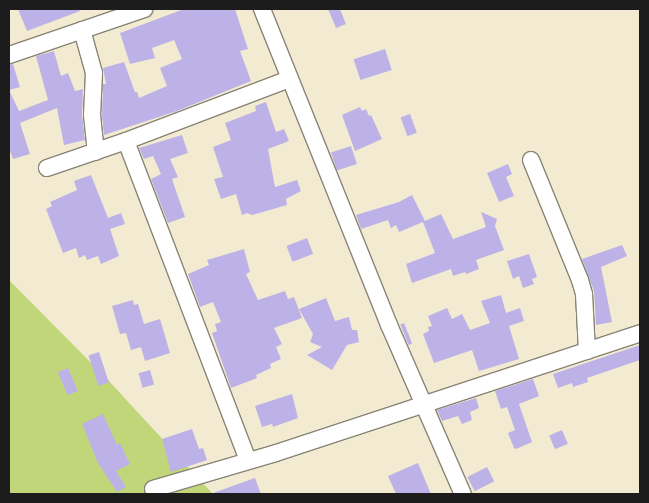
<!DOCTYPE html>
<style>
body{margin:0}
#map{position:relative;width:649px;height:503px;overflow:hidden;background:#f3ebd1;font-family:"Comic Neue",sans-serif}
div>[style]{position:absolute}
.green>*{inset:0;background:#c1d679}
.building>*{inset:0;background:#bdb2e7;transform-origin:0 0}
.roads{filter:drop-shadow(1px 0 #888476) drop-shadow(-1px 0 #888476) drop-shadow(0 1px #888476) drop-shadow(0 -1px #888476)}
.minor>*{height:16px;margin:-8px;padding:0 8px;transform-origin:8px;border-radius:8px;background:#fff}
span{translate:-50% -50%;white-space:nowrap;text-align:center;line-height:1.15;-webkit-text-stroke:5px #fcf5e5;paint-order:stroke}
.frame{position:absolute;inset:0;border:10px solid #1c1c1c;pointer-events:none}
</style>
<div id="map">
<div class="green">
<div style="clip-path:polygon(9px 280px,108px 380px,213px 494px,9px 494px)"></div>
</div>
<div class="building">
<div style="clip-path:polygon(18px 9px,79px 9px,80px 11px,27px 31px)"></div>
<div style="clip-path:polygon(184px 9px,235px 9px,248px 49px,240px 51px,251px 81px,177px 111px,104px 135px,102px 115px,103px 84px,106px 84px,103px 68px,124px 62px,135px 92px,137px 92px,139px 98px,167px 86px,160px 68px,182px 59px,174px 40px,152px 48px,155px 58px,130px 64px,120px 33px)"></div>
<div style="clip-path:polygon(328px 9px,340px 9px,346px 24px,336px 28px)"></div>
<div style="left:385px;top:49px;width:22px;height:33px;rotate:72deg"></div>
<div style="clip-path:polygon(54px 51px,61px 76px,68px 73px,75px 91px,83px 89px,82px 115px,85px 140px,64px 145px,57px 108px,20px 123px,30px 154px,13px 159px,9px 148px,9px 65px,13px 64px,20px 87px,9px 90px,19px 111px,48px 100px,36px 56px)"></div>
<div style="clip-path:polygon(266px 102px,276px 132px,284px 129px,289px 141px,268px 149px,275px 187px,297px 180px,301px 191px,286px 199px,287px 205px,252px 215px,247px 213px,242px 215px,236px 194px,221px 199px,214px 179px,223px 177px,213px 147px,231px 140px,225px 123px,256px 111px,255px 106px)"></div>
<div style="clip-path:polygon(360px 107px,362px 111px,366px 109px,369px 116px,371px 115px,382px 139px,355px 151px,342px 115px)"></div>
<div style="left:410px;top:114px;width:20px;height:10px;rotate:70deg"></div>
<div style="clip-path:polygon(182px 135px,188px 153px,170px 159px,178px 177px,172px 179px,185px 217px,168px 223px,151px 179px,161px 174px,153px 156px,144px 159px,139px 148px)"></div>
<div style="left:351px;top:146px;width:19px;height:21px;rotate:72deg"></div>
<div style="clip-path:polygon(508px 164px,512px 174px,506px 177px,514px 196px,499px 202px,487px 173px)"></div>
<div style="clip-path:polygon(91px 175px,108px 218px,121px 213px,125px 224px,110px 229px,119px 256px,101px 264px,98px 256px,87px 260px,85px 255px,79px 258px,76px 248px,63px 253px,46px 209px,52px 206px,50px 202px,77px 190px,74px 181px)"></div>
<div style="clip-path:polygon(412px 195px,425px 221px,441px 214px,453px 239px,486px 227px,481px 212px,497px 219px,495px 226px,504px 250px,476px 260px,479px 269px,466px 274px,465px 272px,453px 276px,451px 269px,412px 283px,406px 264px,435px 253px,423px 222px,399px 232px,396px 225px,391px 228px,388px 220px,361px 229px,356px 215px,399px 202px)"></div>
<div style="left:307px;top:238px;width:17px;height:22px;rotate:69deg"></div>
<div style="clip-path:polygon(622px 245px,627px 256px,601px 267px,612px 322px,596px 325px,594px 291px,582px 259px)"></div>
<div style="clip-path:polygon(244px 249px,250px 272px,246px 274px,258px 300px,285px 291px,288px 299px,294px 297px,302px 318px,274px 328px,282px 344px,276px 347px,281px 359px,270px 364px,271px 368px,256px 375px,257px 378px,231px 388px,212px 333px,217px 331px,215px 324px,221px 322px,213px 302px,200px 307px,188px 274px,209px 265px,207px 260px)"></div>
<div style="clip-path:polygon(529px 254px,537px 277px,532px 279px,534px 284px,523px 288px,519px 276px,513px 279px,507px 261px)"></div>
<div style="clip-path:polygon(501px 295px,506px 313px,520px 308px,524px 321px,509px 326px,519px 359px,479px 371px,472px 350px,434px 363px,423px 334px,429px 331px,428px 327px,432px 326px,428px 316px,447px 308px,452px 319px,462px 314px,470px 330px,490px 323px,481px 301px)"></div>
<div style="clip-path:polygon(326px 298px,335px 321px,349px 317px,352px 330px,357px 330px,359px 342px,347px 345px,332px 370px,307px 355px,322px 347px,310px 342px,313px 334px,299px 309px)"></div>
<div style="clip-path:polygon(133px 300px,134px 305px,138px 304px,144px 324px,160px 319px,170px 353px,145px 361px,141px 347px,131px 350px,126px 333px,120px 334px,112px 306px)"></div>
<div style="left:404px;top:323px;width:22px;height:4px;rotate:68deg"></div>
<div style="clip-path:polygon(640px 345px,640px 360px,587px 378px,588px 382px,573px 387px,572px 383px,558px 388px,553px 374px)"></div>
<div style="left:99px;top:352px;width:32px;height:11px;rotate:72deg"></div>
<div style="left:68px;top:368px;width:25px;height:11px;rotate:67deg"></div>
<div style="left:150px;top:370px;width:15px;height:12px;rotate:74deg"></div>
<div style="clip-path:polygon(533px 379px,539px 396px,519px 404px,532px 442px,516px 449px,514px 448px,508px 433px,515px 430px,507px 407px,501px 409px,495px 391px)"></div>
<div style="clip-path:polygon(292px 394px,298px 418px,273px 427px,272px 424px,262px 427px,255px 406px)"></div>
<div style="clip-path:polygon(476px 398px,479px 408px,470px 412px,472px 420px,462px 424px,458px 416px,442px 421px,437px 410px)"></div>
<div style="clip-path:polygon(103px 414px,117px 445px,120px 443px,130px 464px,116px 471px,126px 487px,117px 492px,98px 463px,82px 424px)"></div>
<div style="clip-path:polygon(192px 429px,199px 449px,203px 448px,207px 460px,171px 472px,162px 439px)"></div>
<div style="left:562px;top:430px;width:15px;height:14px;rotate:67deg"></div>
<div style="clip-path:polygon(418px 463px,431px 494px,396px 494px,388px 476px)"></div>
<div style="left:487px;top:467px;width:16px;height:22px;rotate:63deg"></div>
<div style="clip-path:polygon(255px 478px,261px 494px,213px 494px,213px 493px)"></div>
</div>
<div class="roads">
<div class="minor">
<div style="left:262px;top:9px;width:341px;rotate:68.1deg"></div>
<div style="left:389px;top:325px;width:184px;rotate:66.4deg"></div>
<div style="left:82px;top:30px;width:45px;rotate:74.4deg"></div>
<div style="left:94px;top:73px;width:42px;rotate:92.7deg"></div>
<div style="left:92px;top:115px;width:37px;rotate:84deg"></div>
<div style="left:9px;top:55px;width:143px;rotate:-18.8deg"></div>
<div style="left:126px;top:141px;width:342px;rotate:69.1deg"></div>
<div style="left:531px;top:160px;width:130px;rotate:67.8deg"></div>
<div style="left:580px;top:280px;width:15px;rotate:74deg"></div>
<div style="left:584px;top:294px;width:57px;rotate:87deg"></div>
<div style="left:47px;top:168px;width:83px;rotate:-18.9deg"></div>
<div style="left:126px;top:141px;width:174px;rotate:-20.8deg"></div>
<div style="left:153px;top:489px;width:128px;rotate:-16.3deg"></div>
<div style="left:276px;top:453px;width:383px;rotate:-18.2deg"></div>
</div>
</div>
<div class="frame"></div>
</div>
